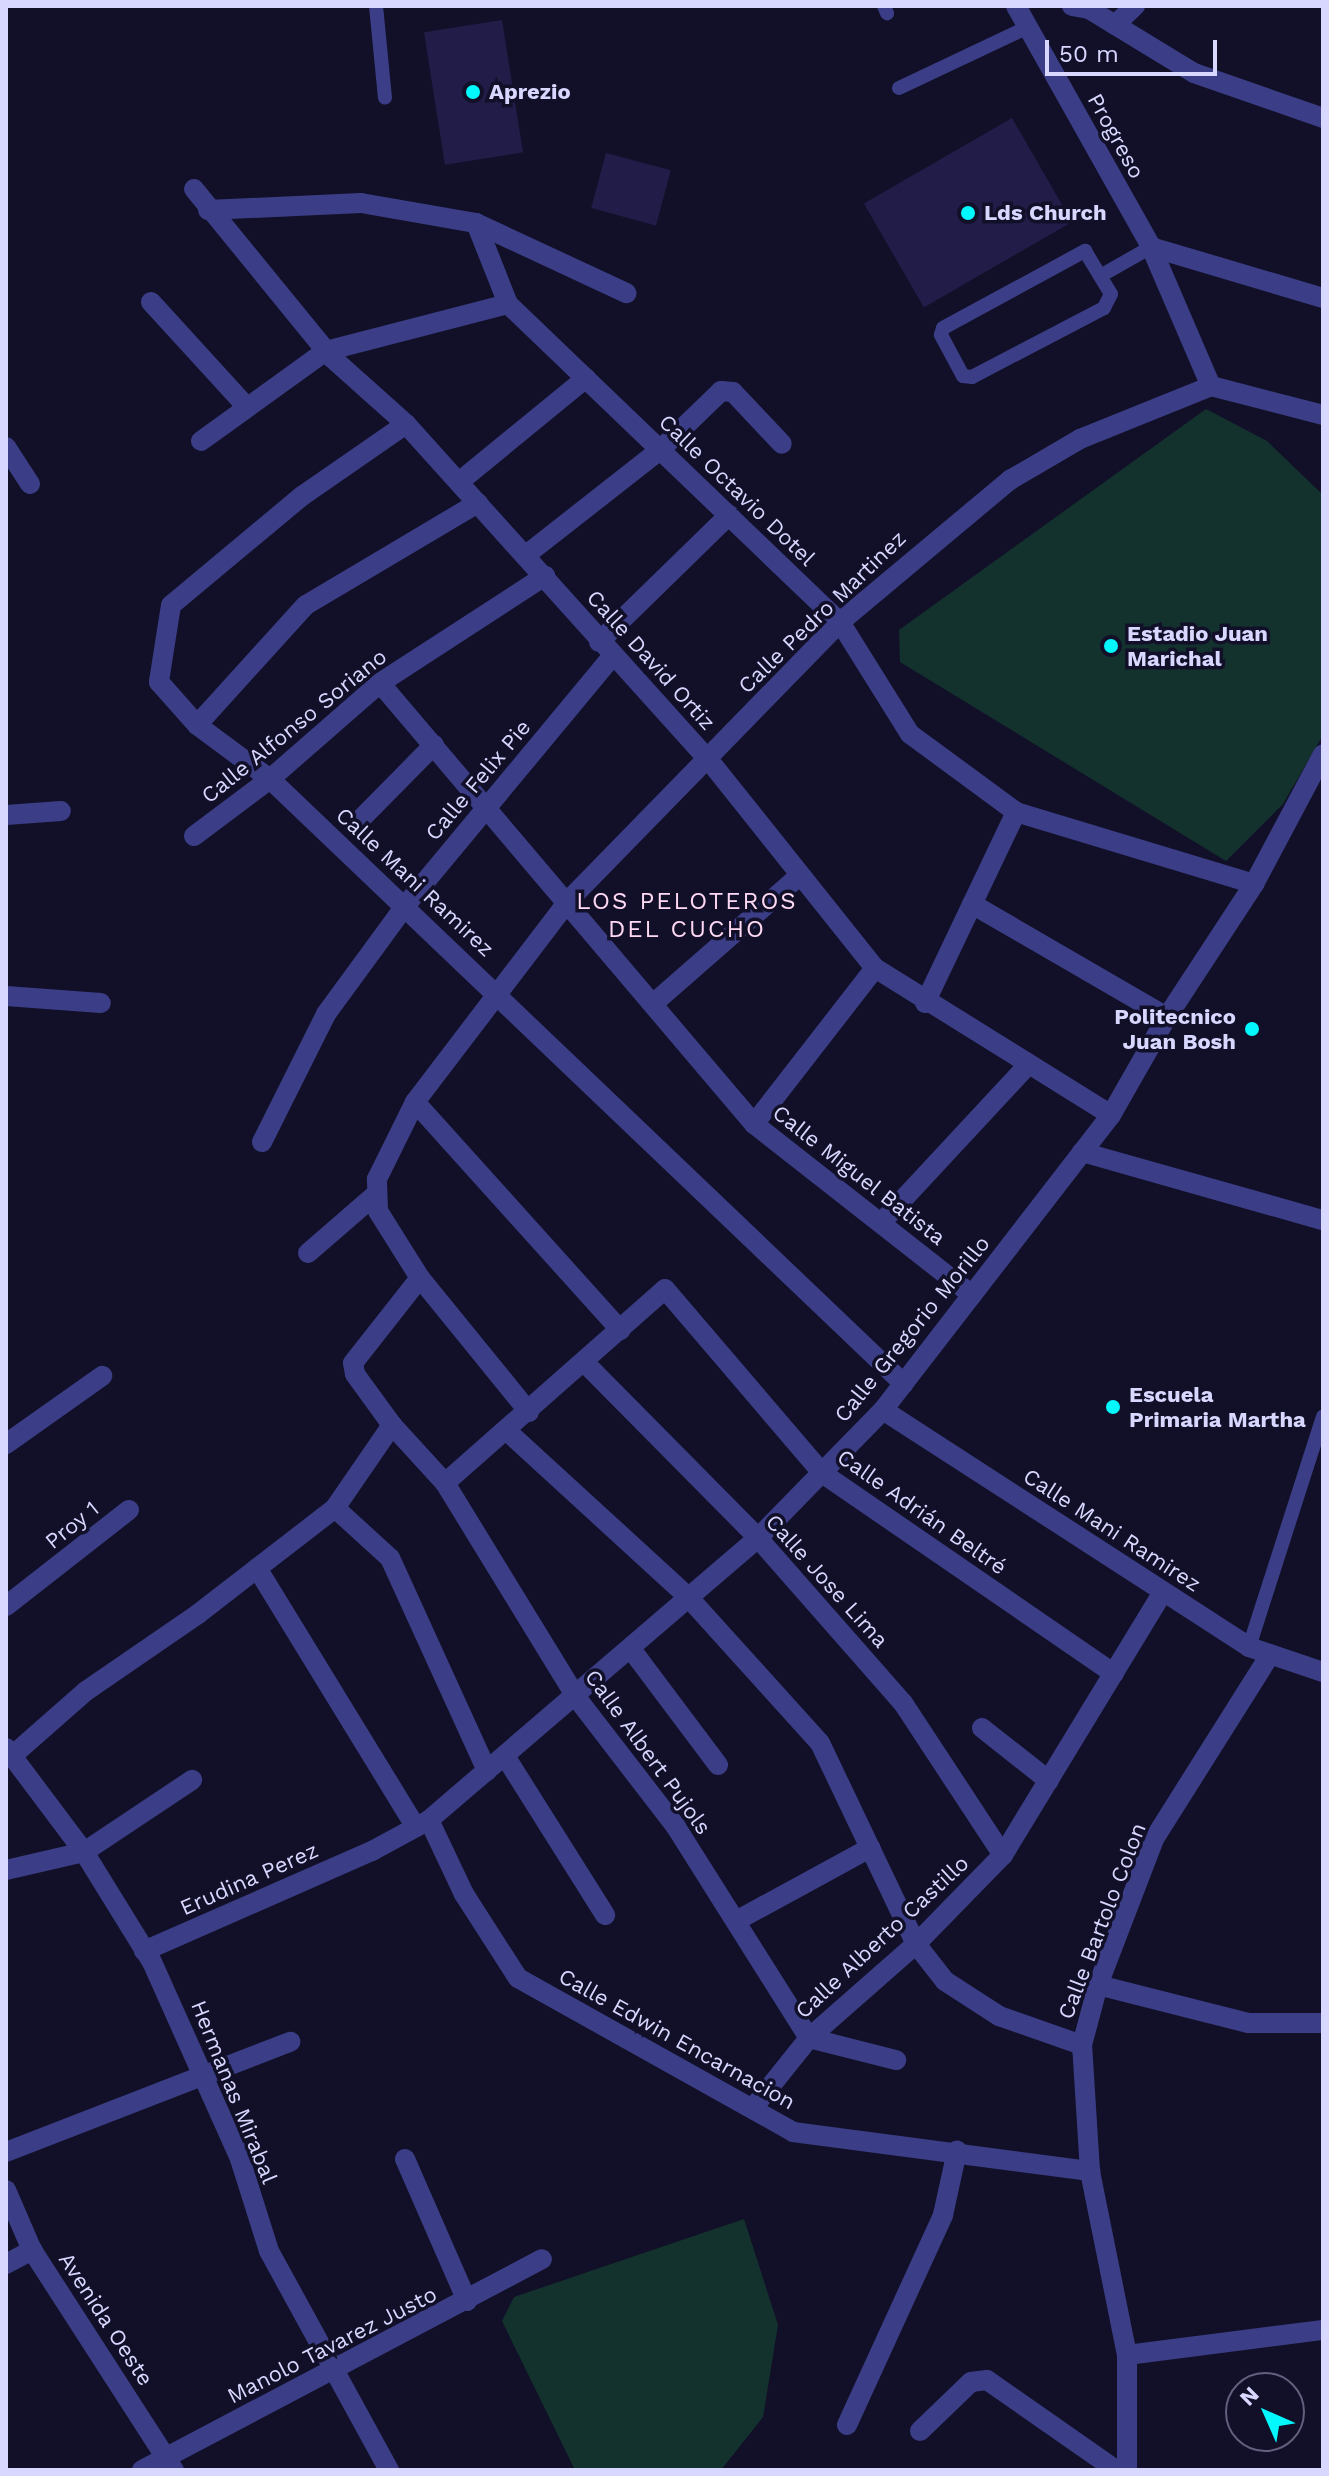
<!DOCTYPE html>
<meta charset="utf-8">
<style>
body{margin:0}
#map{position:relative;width:1329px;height:2476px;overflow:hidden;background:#121028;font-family:"Work Sans",sans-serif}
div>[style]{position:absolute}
.green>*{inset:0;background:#13322e}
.building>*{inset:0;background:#221c49;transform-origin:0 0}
.lane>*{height:14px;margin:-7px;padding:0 7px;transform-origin:7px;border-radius:7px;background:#3b3e87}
.street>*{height:20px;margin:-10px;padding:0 10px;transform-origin:10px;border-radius:10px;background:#3b3e87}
.dots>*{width:22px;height:22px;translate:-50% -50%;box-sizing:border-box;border:4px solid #121028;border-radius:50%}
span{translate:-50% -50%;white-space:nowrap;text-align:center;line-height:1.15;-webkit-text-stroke:7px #121028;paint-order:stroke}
.poi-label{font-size:22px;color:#d8d7ff;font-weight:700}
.left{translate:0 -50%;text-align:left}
.right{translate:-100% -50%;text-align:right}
.street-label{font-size:22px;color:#d8d7ff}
.neighbourhood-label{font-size:24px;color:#ffd9f4;letter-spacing:2px}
.frame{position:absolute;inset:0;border:8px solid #d8d7ff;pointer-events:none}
.north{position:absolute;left:1225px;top:2372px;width:80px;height:80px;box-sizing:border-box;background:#121028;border:2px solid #61607e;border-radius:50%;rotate:315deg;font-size:22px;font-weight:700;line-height:32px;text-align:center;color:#d8d7ff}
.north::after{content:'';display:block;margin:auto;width:28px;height:36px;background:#03f8fe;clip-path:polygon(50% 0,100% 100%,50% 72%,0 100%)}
.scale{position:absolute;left:1045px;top:40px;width:172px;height:36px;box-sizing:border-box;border:4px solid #d8d7ff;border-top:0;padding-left:10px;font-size:24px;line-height:28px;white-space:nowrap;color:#d8d7ff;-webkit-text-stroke:6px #121028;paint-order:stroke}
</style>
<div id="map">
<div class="green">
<div style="clip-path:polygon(1206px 409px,1267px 441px,1323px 495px,1323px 735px,1283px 804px,1226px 861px,900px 662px,899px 630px)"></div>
<div style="clip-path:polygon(744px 2219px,778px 2325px,763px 2417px,721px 2470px,575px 2470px,502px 2321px,514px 2297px)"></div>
</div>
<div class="building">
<div style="left:502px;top:20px;width:134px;height:79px;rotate:81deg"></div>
<div style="left:1012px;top:118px;width:120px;height:171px;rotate:60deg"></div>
<div style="left:606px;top:153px;width:67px;height:57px;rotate:15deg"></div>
</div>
<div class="lane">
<div style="left:376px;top:6px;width:92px;rotate:84.4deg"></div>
<div style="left:884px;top:6px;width:8px;rotate:67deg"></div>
<div style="left:899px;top:88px;width:143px;rotate:-25.3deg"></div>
<div style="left:1085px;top:251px;width:50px;rotate:58.8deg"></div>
<div style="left:1111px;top:294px;width:16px;rotate:117deg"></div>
<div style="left:1104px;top:308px;width:149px;rotate:152.4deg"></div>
<div style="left:972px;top:377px;width:9px;rotate:-174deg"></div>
<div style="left:963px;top:376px;width:47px;rotate:-118.2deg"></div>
<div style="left:941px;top:335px;width:7px;rotate:-74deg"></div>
<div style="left:943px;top:328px;width:162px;rotate:-28.5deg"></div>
<div style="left:1102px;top:275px;width:56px;rotate:-29.7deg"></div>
<div style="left:1249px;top:1647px;width:242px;rotate:-72.2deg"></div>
</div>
<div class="street">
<div style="left:1016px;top:6px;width:276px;rotate:60.7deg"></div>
<div style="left:1151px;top:247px;width:151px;rotate:66.7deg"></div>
<div style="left:1072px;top:6px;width:17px;rotate:10deg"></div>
<div style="left:1089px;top:9px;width:123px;rotate:31.4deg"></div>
<div style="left:1194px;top:73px;width:137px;rotate:19.2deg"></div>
<div style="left:1115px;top:25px;width:28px;rotate:-44deg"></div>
<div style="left:194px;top:189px;width:217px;rotate:50.8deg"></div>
<div style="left:331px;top:357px;width:101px;rotate:41.8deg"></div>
<div style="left:406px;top:424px;width:451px;rotate:48deg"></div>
<div style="left:708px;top:759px;width:268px;rotate:51.4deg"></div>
<div style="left:875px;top:968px;width:278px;rotate:31.9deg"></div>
<div style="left:208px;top:210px;width:153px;rotate:-2.6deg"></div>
<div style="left:361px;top:203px;width:117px;rotate:9.9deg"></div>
<div style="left:476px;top:223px;width:166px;rotate:25deg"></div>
<div style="left:476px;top:223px;width:87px;rotate:68.4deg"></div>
<div style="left:508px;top:304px;width:460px;rotate:43.8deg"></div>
<div style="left:840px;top:622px;width:132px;rotate:58deg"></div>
<div style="left:910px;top:734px;width:132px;rotate:36.3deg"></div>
<div style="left:1016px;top:812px;width:249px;rotate:16.8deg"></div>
<div style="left:1151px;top:247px;width:179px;rotate:16.5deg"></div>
<div style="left:151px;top:302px;width:141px;rotate:47.6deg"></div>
<div style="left:1211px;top:386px;width:116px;rotate:14.5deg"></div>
<div style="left:406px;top:424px;width:126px;rotate:145.3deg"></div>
<div style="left:302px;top:496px;width:170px;rotate:140.2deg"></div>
<div style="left:171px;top:605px;width:78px;rotate:98.9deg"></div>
<div style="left:159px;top:682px;width:57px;rotate:48.5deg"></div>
<div style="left:197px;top:725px;width:91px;rotate:36.5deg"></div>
<div style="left:270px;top:779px;width:876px;rotate:43.66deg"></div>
<div style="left:201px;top:441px;width:154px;rotate:-35.8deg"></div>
<div style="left:326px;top:351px;width:188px;rotate:-14.5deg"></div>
<div style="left:6px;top:447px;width:44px;rotate:57deg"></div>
<div style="left:459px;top:482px;width:164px;rotate:-39.3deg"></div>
<div style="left:526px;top:555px;width:170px;rotate:-38.1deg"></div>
<div style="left:660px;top:450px;width:85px;rotate:-44deg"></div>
<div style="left:721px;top:391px;width:12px;rotate:5deg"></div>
<div style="left:733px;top:392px;width:71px;rotate:46.7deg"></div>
<div style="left:599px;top:642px;width:182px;rotate:-44.3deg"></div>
<div style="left:380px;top:683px;width:578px;rotate:49.7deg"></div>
<div style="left:754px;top:1124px;width:277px;rotate:38.1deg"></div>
<div style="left:197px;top:725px;width:162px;rotate:-47.8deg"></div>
<div style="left:306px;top:605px;width:200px;rotate:-30.7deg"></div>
<div style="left:6px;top:815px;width:55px;rotate:-4.2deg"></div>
<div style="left:354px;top:826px;width:114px;rotate:-45.4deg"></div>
<div style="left:194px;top:836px;width:95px;rotate:-36.9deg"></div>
<div style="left:270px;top:779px;width:146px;rotate:-41.1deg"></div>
<div style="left:380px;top:683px;width:197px;rotate:-33deg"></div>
<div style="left:972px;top:904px;width:225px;rotate:30.1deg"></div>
<div style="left:6px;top:996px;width:95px;rotate:4.2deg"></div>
<div style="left:654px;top:1003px;width:194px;rotate:-41.2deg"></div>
<div style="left:925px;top:1003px;width:212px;rotate:-64.5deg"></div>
<div style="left:415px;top:1102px;width:307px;rotate:48deg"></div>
<div style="left:754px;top:1124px;width:197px;rotate:-52.2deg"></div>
<div style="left:262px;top:1142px;width:143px;rotate:-63.4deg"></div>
<div style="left:326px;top:1014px;width:134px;rotate:-53.8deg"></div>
<div style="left:405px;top:906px;width:324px;rotate:-50.3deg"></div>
<div style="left:1082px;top:1152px;width:250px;rotate:15.8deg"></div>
<div style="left:881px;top:1223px;width:216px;rotate:-47.1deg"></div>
<div style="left:308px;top:1253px;width:89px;rotate:-40.9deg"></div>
<div style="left:586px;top:1364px;width:245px;rotate:45.3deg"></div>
<div style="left:758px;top:1538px;width:220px;rotate:48.7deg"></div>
<div style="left:903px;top:1703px;width:182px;rotate:56.7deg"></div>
<div style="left:883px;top:1410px;width:436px;rotate:32.9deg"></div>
<div style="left:1249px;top:1647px;width:78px;rotate:18.7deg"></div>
<div style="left:529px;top:1412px;width:173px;rotate:-129.1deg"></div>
<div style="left:420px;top:1278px;width:79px;rotate:-122.1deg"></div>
<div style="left:378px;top:1211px;width:32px;rotate:-92deg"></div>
<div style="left:377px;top:1179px;width:86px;rotate:-63.7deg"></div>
<div style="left:415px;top:1102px;width:254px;rotate:-52.7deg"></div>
<div style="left:569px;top:900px;width:388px;rotate:-45.7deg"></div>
<div style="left:840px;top:622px;width:222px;rotate:-39.9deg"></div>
<div style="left:1010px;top:480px;width:81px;rotate:-30.4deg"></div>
<div style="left:1080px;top:439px;width:141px;rotate:-22deg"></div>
<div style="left:392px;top:1425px;width:79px;rotate:47.6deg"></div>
<div style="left:445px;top:1483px;width:251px;rotate:58.5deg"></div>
<div style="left:576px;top:1697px;width:164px;rotate:52.4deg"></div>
<div style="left:676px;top:1827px;width:249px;rotate:57.8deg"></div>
<div style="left:809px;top:2038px;width:90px;rotate:14.2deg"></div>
<div style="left:507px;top:1431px;width:247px;rotate:42.5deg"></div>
<div style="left:689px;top:1598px;width:195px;rotate:47.9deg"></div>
<div style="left:820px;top:1743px;width:223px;rotate:64.5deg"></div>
<div style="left:916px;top:1944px;width:47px;rotate:51.9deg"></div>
<div style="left:945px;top:1981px;width:64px;rotate:32.9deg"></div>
<div style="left:999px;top:2016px;width:88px;rotate:19.3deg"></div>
<div style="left:6px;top:1444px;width:118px;rotate:-35.3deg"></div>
<div style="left:445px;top:1483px;width:293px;rotate:-41.4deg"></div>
<div style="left:665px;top:1289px;width:242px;rotate:49.5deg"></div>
<div style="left:822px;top:1473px;width:354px;rotate:34.5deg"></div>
<div style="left:335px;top:1508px;width:74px;rotate:42.3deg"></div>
<div style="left:390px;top:1558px;width:234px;rotate:65.5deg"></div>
<div style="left:257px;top:1568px;width:304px;rotate:58.5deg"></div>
<div style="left:6px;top:1606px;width:156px;rotate:-38deg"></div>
<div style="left:631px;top:1649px;width:145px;rotate:53.1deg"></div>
<div style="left:982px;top:1728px;width:85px;rotate:38.3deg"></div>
<div style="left:6px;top:1748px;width:130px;rotate:53.1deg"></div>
<div style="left:84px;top:1852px;width:129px;rotate:58.3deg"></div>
<div style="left:152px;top:1962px;width:216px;rotate:65.9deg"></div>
<div style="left:240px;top:2159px;width:96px;rotate:72.5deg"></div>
<div style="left:269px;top:2251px;width:250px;rotate:61.3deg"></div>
<div style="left:12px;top:1756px;width:98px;rotate:-41.3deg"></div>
<div style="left:86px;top:1691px;width:136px;rotate:-34.5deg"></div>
<div style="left:198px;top:1614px;width:173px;rotate:-37.7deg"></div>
<div style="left:335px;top:1508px;width:101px;rotate:-55.5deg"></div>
<div style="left:392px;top:1425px;width:63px;rotate:-126deg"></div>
<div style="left:355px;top:1374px;width:11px;rotate:-100deg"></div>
<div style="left:353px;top:1363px;width:108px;rotate:-51.8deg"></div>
<div style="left:505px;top:1756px;width:188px;rotate:57.8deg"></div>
<div style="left:429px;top:1820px;width:82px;rotate:64.7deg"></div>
<div style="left:464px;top:1894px;width:100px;rotate:57.3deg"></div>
<div style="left:518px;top:1978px;width:315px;rotate:29.2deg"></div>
<div style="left:793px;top:2132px;width:300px;rotate:7.5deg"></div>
<div style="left:6px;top:1870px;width:80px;rotate:-13deg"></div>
<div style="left:84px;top:1852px;width:130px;rotate:-33.7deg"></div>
<div style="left:736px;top:1921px;width:153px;rotate:-28.6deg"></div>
<div style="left:144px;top:1951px;width:249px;rotate:-23.7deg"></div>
<div style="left:372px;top:1851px;width:65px;rotate:-28.5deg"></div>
<div style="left:429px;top:1820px;width:433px;rotate:-40.6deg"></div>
<div style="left:758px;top:1538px;width:179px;rotate:-45.7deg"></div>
<div style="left:883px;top:1410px;width:373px;rotate:-52.3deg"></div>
<div style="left:1111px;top:1115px;width:113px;rotate:-60.3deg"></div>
<div style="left:1167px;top:1017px;width:159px;rotate:-56.8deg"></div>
<div style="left:1254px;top:884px;width:147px;rotate:-62deg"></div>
<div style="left:1098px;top:1985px;width:155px;rotate:14.2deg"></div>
<div style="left:1248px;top:2023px;width:75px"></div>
<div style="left:753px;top:2108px;width:90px;rotate:-51.3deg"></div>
<div style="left:809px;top:2038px;width:142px;rotate:-41.3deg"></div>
<div style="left:916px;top:1944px;width:124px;rotate:-45.7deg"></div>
<div style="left:1003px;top:1855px;width:308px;rotate:-58.7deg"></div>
<div style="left:6px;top:2152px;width:305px;rotate:-21.2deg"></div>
<div style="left:405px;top:2159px;width:155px;rotate:66.4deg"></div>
<div style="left:6px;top:2190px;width:65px;rotate:66.6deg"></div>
<div style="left:32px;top:2250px;width:262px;rotate:57.2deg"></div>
<div style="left:6px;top:2264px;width:30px;rotate:-28deg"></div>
<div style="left:1127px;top:2355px;width:198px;rotate:-7.3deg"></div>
<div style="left:847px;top:2425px;width:231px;rotate:-65.4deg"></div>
<div style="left:943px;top:2215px;width:66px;rotate:-77.7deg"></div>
<div style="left:920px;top:2431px;width:71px;rotate:-43.9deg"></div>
<div style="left:971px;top:2382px;width:16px;rotate:-7deg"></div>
<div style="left:987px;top:2380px;width:157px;rotate:34.9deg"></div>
<div style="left:142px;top:2470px;width:452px;rotate:-27.8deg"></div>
<div style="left:1127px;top:2470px;width:115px;rotate:-90deg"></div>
<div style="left:1127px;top:2355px;width:188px;rotate:-101.4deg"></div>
<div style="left:1090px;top:2171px;width:126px;rotate:-93.6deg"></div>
<div style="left:1082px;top:2045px;width:62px;rotate:-75.1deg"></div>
<div style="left:1098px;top:1985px;width:156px;rotate:-69deg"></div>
<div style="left:1154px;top:1839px;width:218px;rotate:-57.8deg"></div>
</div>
<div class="dots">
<div style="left:473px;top:92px;background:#03f8fe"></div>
<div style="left:968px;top:213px;background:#03f8fe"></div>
<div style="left:1111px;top:646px;background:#03f8fe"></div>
<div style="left:1252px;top:1029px;background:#03f8fe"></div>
<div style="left:1113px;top:1407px;background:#03f8fe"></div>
</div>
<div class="poi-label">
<span class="left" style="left:489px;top:92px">Aprezio</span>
<span class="left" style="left:984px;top:213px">Lds Church</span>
<span class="left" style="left:1127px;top:646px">Estadio Juan<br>Marichal</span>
<span class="right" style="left:1236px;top:1029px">Politecnico<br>Juan Bosh</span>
<span class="left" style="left:1129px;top:1407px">Escuela<br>Primaria Martha</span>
</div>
<div class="street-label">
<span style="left:1116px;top:136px;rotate:61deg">Progreso</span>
<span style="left:737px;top:490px;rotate:44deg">Calle Octavio Dotel</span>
<span style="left:822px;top:612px;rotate:-44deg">Calle Pedro Martinez</span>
<span style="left:651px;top:660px;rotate:48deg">Calle David Ortiz</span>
<span style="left:294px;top:726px;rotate:-39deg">Calle Alfonso Soriano</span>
<span style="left:478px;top:780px;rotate:-50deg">Calle Felix Pie</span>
<span style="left:415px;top:882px;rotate:43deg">Calle Mani Ramirez</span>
<span style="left:859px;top:1175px;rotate:38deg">Calle Miguel Batista</span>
<span style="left:912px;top:1329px;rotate:-51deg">Calle Gregorio Morillo</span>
<span style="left:922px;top:1512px;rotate:35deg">Calle Adrián Beltré</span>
<span style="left:72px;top:1525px;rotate:-39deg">Proy 1</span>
<span style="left:1112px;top:1530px;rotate:33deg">Calle Mani Ramirez</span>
<span style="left:827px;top:1581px;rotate:48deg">Calle Jose Lima</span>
<span style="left:648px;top:1752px;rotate:54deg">Calle Albert Pujols</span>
<span style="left:249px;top:1879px;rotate:-24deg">Erudina Perez</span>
<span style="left:1102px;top:1921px;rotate:-69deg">Calle Bartolo Colon</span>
<span style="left:882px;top:1937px;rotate:-43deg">Calle Alberto Castillo</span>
<span style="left:677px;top:2039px;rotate:29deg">Calle Edwin Encarnacion</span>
<span style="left:234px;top:2092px;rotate:68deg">Hermanas Mirabal</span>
<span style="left:106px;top:2319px;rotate:57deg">Avenida Oeste</span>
<span style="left:332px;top:2345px;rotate:-27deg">Manolo Tavarez Justo</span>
</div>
<div class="neighbourhood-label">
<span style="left:687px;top:916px">LOS PELOTEROS<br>DEL CUCHO</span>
</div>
<div class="frame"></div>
<div class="north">N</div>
<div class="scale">50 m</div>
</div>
